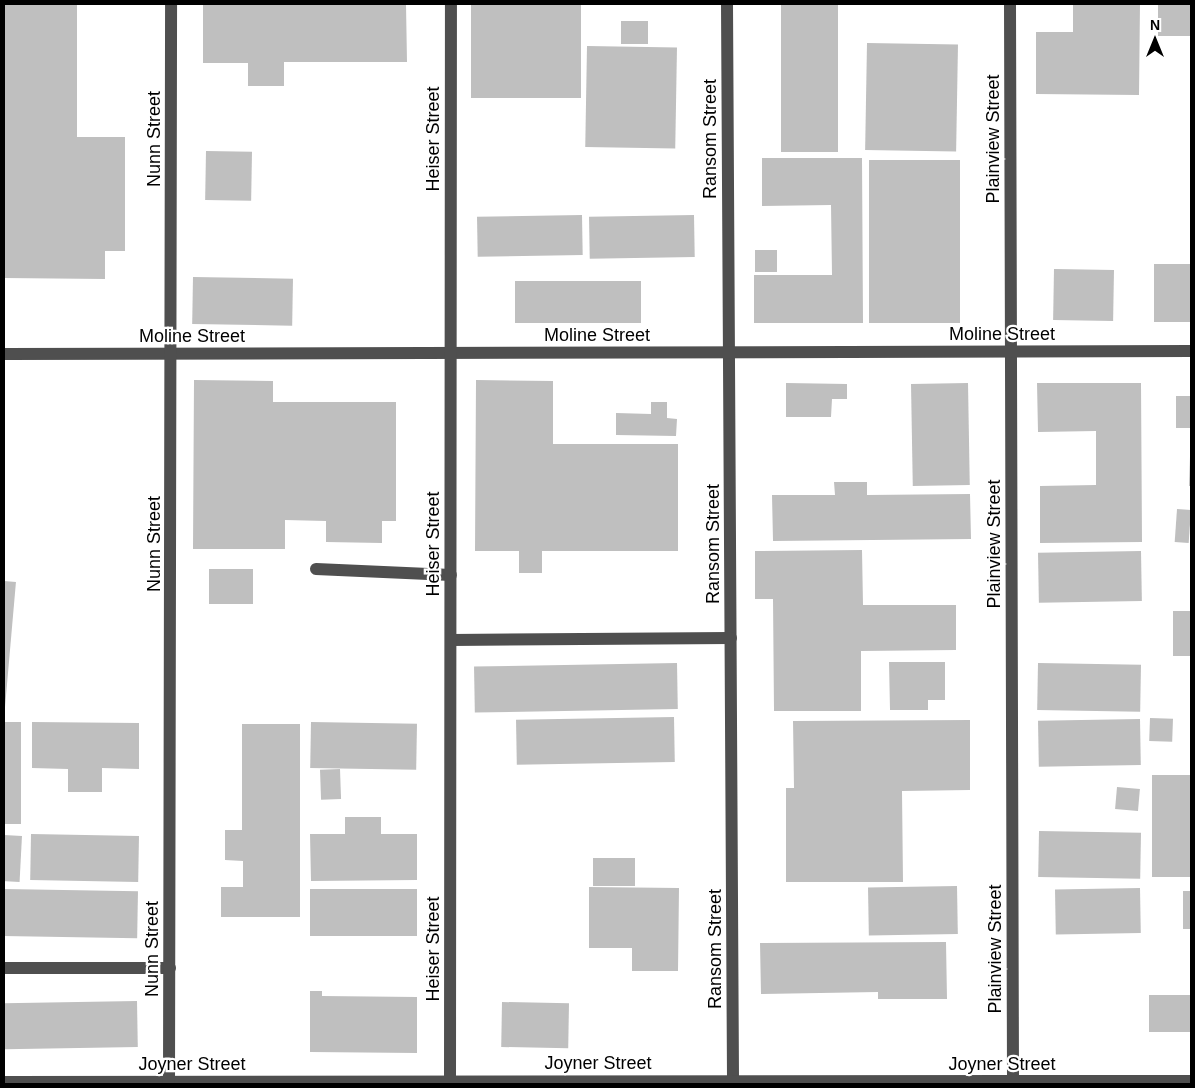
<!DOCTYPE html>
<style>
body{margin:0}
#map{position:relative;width:1195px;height:1088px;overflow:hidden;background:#fff;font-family:Helvetica,sans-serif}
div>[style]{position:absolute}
.building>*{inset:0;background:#bfbfbf;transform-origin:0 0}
.minor>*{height:12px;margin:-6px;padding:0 6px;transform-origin:6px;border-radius:6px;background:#4f4f4f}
span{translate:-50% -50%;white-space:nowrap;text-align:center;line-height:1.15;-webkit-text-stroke:4.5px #fff;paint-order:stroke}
.street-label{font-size:18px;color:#000}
.frame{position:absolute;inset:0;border:5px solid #000;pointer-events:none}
.north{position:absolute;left:1130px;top:15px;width:50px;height:50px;-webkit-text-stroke:4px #fff;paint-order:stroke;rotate:0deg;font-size:14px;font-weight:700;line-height:20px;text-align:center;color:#000}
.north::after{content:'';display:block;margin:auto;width:18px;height:22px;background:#000;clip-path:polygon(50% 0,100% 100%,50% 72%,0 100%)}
</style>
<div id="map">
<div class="building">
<div style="clip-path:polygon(4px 4px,77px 4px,77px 137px,125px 137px,125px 251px,105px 251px,105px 279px,4px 278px)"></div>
<div style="clip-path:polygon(203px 4px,406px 4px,407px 62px,284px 62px,284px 86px,248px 86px,248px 63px,203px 63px)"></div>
<div style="left:471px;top:4px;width:110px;height:94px"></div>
<div style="left:781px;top:4px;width:57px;height:148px"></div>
<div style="clip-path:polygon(1073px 4px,1140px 4px,1139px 95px,1036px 94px,1036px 32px,1073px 32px)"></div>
<div style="left:1158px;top:4px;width:33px;height:32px"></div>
<div style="left:621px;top:21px;width:27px;height:23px"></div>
<div style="left:867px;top:43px;width:91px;height:107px;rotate:1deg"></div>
<div style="left:587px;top:46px;width:90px;height:101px;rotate:1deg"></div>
<div style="left:206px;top:151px;width:46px;height:49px;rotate:1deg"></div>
<div style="clip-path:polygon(762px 158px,862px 158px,863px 323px,754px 323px,754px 275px,832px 275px,831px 205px,762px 206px)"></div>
<div style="left:960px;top:160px;width:163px;height:91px;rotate:90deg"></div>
<div style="left:582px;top:215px;width:40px;height:105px;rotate:89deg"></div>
<div style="left:694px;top:215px;width:42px;height:105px;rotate:89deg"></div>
<div style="left:755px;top:250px;width:22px;height:22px"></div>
<div style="left:1154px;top:264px;width:37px;height:58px"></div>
<div style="left:1054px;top:269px;width:60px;height:51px;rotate:1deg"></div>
<div style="left:193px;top:277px;width:100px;height:47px;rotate:1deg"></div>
<div style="left:641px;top:281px;width:42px;height:126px;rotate:90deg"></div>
<div style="clip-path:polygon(194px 380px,273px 381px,273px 402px,396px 402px,396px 521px,382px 521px,382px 543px,326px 542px,326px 521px,285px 520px,285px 549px,193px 549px)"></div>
<div style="clip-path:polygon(476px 380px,553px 381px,553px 444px,678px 444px,678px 551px,542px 551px,542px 573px,519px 573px,519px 551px,475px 551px)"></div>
<div style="clip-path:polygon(786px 383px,847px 384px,847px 399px,832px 399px,831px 417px,786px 417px)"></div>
<div style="left:968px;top:383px;width:102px;height:57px;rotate:89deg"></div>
<div style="clip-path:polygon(1037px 383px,1141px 383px,1142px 542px,1040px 543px,1040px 486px,1096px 485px,1096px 431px,1038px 432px)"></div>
<div style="left:1176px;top:396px;width:15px;height:32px"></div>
<div style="clip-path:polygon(651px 402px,667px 402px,667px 418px,677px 419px,676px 436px,616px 435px,616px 413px,651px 414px)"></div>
<div style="clip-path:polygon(1190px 457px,1191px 457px,1191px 486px,1189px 486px)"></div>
<div style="clip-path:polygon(834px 482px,867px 482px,867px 495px,970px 494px,971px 539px,773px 541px,772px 495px,835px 495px)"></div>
<div style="left:1177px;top:509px;width:14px;height:33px;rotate:4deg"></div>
<div style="clip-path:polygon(862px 550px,863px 605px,956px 605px,956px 650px,861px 651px,861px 711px,774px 711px,773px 599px,755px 599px,755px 551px)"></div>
<div style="left:1141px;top:551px;width:50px;height:103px;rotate:89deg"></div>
<div style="left:253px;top:569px;width:35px;height:44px;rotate:90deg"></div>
<div style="left:4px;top:581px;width:12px;height:126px;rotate:5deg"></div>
<div style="left:1173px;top:611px;width:18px;height:45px"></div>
<div style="clip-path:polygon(889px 662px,945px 662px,945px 700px,928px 700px,928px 710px,890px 710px)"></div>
<div style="left:677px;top:663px;width:46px;height:203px;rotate:89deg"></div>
<div style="left:1038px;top:663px;width:103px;height:47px;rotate:1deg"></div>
<div style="left:674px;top:717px;width:45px;height:158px;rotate:89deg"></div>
<div style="left:1150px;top:718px;width:23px;height:23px;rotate:2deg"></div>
<div style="left:1140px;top:719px;width:46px;height:102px;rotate:89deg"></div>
<div style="clip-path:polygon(970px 720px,970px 790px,902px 791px,903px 882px,786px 882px,786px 788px,794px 788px,793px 721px)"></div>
<div style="left:4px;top:722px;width:17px;height:102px"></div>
<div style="clip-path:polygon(32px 722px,139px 723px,139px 769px,102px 768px,102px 792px,68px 792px,68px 769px,32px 768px)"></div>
<div style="left:311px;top:722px;width:106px;height:46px;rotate:1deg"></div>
<div style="clip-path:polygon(242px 724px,300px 724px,300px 917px,221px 917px,221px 887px,243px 887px,243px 861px,225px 860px,225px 830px,242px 830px)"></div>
<div style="left:340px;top:769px;width:30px;height:20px;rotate:88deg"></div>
<div style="left:1152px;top:775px;width:39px;height:102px"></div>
<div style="left:1117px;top:787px;width:23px;height:22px;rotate:5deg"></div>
<div style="clip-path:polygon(345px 817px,381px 817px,381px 834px,417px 834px,417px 880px,311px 881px,310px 834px,345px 834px)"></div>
<div style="left:1039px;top:831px;width:102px;height:46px;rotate:1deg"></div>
<div style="left:31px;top:834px;width:108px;height:46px;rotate:1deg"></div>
<div style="left:4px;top:835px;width:18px;height:46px;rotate:3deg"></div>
<div style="left:593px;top:858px;width:42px;height:28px"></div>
<div style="left:957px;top:886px;width:48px;height:89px;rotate:89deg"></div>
<div style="clip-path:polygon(589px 887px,679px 888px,678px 971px,632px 971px,632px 948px,589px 948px)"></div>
<div style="left:1140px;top:888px;width:45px;height:85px;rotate:89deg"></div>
<div style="left:4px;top:889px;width:134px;height:47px;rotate:1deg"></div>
<div style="left:417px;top:889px;width:47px;height:107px;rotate:90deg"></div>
<div style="left:1183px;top:891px;width:8px;height:38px"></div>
<div style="clip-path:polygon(946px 942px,947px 999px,878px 999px,878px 992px,761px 994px,760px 943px)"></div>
<div style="clip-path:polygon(310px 991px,322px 991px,322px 996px,417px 997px,417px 1053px,310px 1052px)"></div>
<div style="left:1149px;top:995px;width:42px;height:37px"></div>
<div style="left:137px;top:1001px;width:46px;height:133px;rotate:89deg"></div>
<div style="left:502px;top:1002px;width:67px;height:45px;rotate:1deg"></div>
</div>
<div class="minor">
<div style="left:727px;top:4px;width:1080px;rotate:89.68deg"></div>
<div style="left:1010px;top:4px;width:1080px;rotate:89.84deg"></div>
<div style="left:4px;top:354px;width:1187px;rotate:-0.14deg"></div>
<div style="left:316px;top:569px;width:135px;rotate:2.5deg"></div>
<div style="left:451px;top:640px;width:280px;rotate:-0.4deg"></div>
<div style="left:4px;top:968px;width:166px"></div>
<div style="left:4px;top:1082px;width:1187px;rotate:-0.05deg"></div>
<div style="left:169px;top:1084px;width:1080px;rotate:-89.89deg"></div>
<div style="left:450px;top:1084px;width:1080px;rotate:-89.95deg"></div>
</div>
<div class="street-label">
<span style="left:154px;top:139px;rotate:-90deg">Nunn Street</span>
<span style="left:433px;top:139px;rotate:-90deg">Heiser Street</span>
<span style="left:710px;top:139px;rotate:-90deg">Ransom Street</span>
<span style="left:993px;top:139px;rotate:-90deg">Plainview Street</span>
<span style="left:1002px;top:334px">Moline Street</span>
<span style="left:597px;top:335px">Moline Street</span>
<span style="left:192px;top:336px">Moline Street</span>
<span style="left:154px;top:544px;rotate:-90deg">Nunn Street</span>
<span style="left:433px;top:544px;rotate:-90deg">Heiser Street</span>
<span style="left:713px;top:544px;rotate:-90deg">Ransom Street</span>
<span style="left:994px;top:544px;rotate:-90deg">Plainview Street</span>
<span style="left:152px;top:949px;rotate:-90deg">Nunn Street</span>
<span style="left:433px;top:949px;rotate:-90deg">Heiser Street</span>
<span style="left:715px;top:949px;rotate:-90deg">Ransom Street</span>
<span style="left:995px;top:949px;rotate:-90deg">Plainview Street</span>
<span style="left:598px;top:1063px">Joyner Street</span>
<span style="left:192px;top:1064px">Joyner Street</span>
<span style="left:1002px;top:1064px">Joyner Street</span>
</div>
<div class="frame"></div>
<div class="north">N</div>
</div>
